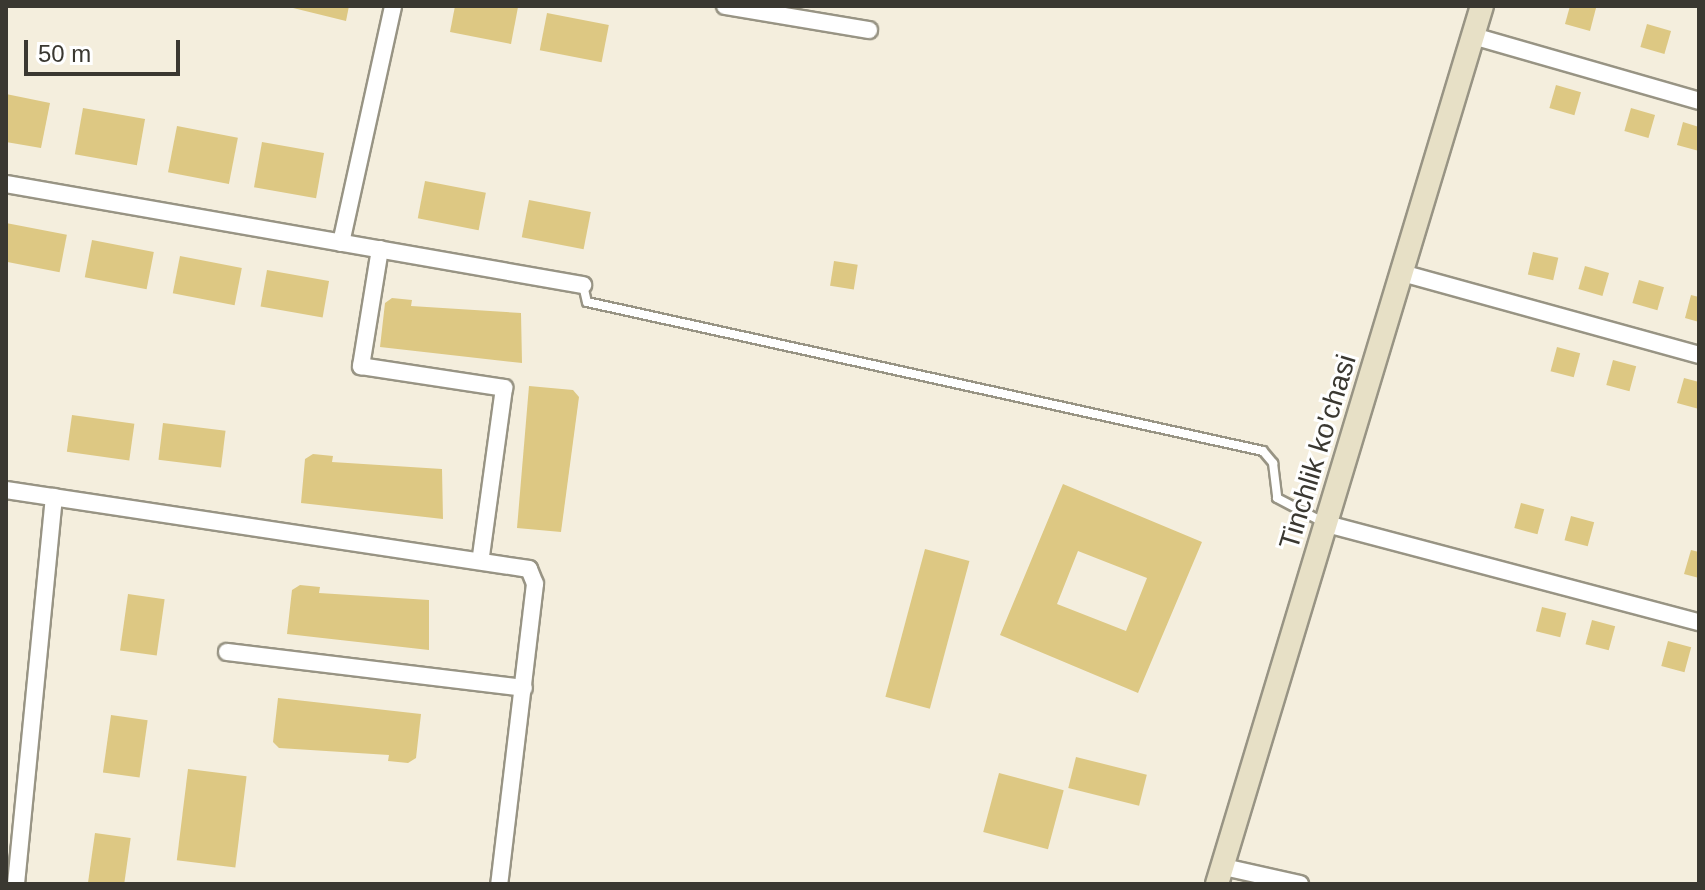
<!DOCTYPE html>
<style>
body{margin:0}
#map{position:relative;width:1705px;height:890px;overflow:hidden;background:#f4eedd;font-family:Helvetica,sans-serif}
div>[style]{position:absolute}
.building>*{inset:0;background:#ddc883;transform-origin:0 0}
.roads{filter:drop-shadow(2px 0 #989484) drop-shadow(-2px 0 #989484) drop-shadow(0 2px #989484) drop-shadow(0 -2px #989484)}
.lane>*{height:8px;margin:-4px;padding:0 4px;transform-origin:4px;border-radius:4px;background:#fff}
.street>*{height:16px;margin:-8px;padding:0 8px;transform-origin:8px;border-radius:8px;background:#fff}
.secondary>*{height:22px;margin:-11px;padding:0 11px;transform-origin:11px;border-radius:11px;background:#e7e0c6}
span{translate:-50% -50%;white-space:nowrap;text-align:center;line-height:1.15;-webkit-text-stroke:6px #fff;paint-order:stroke}
.street-label{font-size:28px;color:#3a3831}
.frame{position:absolute;inset:0;border:8px solid #3a3831;pointer-events:none}
.scale{position:absolute;left:24px;top:40px;width:156px;height:36px;box-sizing:border-box;border:4px solid #3a3831;border-top:0;padding-left:10px;font-size:24px;line-height:28px;white-space:nowrap;color:#3a3831;-webkit-text-stroke:6px #fff;paint-order:stroke}
</style>
<div id="map">
<div class="building">
<div style="clip-path:polygon(285px 6px,349px 6px,346px 21px)"></div>
<div style="clip-path:polygon(455px 6px,518px 7px,511px 44px,450px 32px)"></div>
<div style="clip-path:polygon(1570px 6px,1596px 8px,1590px 31px,1565px 24px)"></div>
<div style="left:547px;top:13px;width:63px;height:38px;rotate:11deg"></div>
<div style="left:1647px;top:24px;width:25px;height:24px;rotate:16deg"></div>
<div style="left:1556px;top:85px;width:26px;height:24px;rotate:16deg"></div>
<div style="clip-path:polygon(6px 94px,50px 103px,41px 148px,6px 142px)"></div>
<div style="left:83px;top:108px;width:63px;height:47px;rotate:10deg"></div>
<div style="left:1631px;top:108px;width:25px;height:24px;rotate:16deg"></div>
<div style="clip-path:polygon(1683px 122px,1699px 127px,1699px 151px,1677px 145px)"></div>
<div style="left:177px;top:126px;width:62px;height:47px;rotate:11deg"></div>
<div style="left:262px;top:142px;width:63px;height:46px;rotate:10deg"></div>
<div style="left:425px;top:181px;width:62px;height:38px;rotate:11deg"></div>
<div style="left:529px;top:200px;width:63px;height:38px;rotate:11deg"></div>
<div style="left:6px;top:223px;width:62px;height:38px;rotate:11deg"></div>
<div style="left:92px;top:240px;width:63px;height:38px;rotate:11deg"></div>
<div style="left:1533px;top:252px;width:26px;height:23px;rotate:13deg"></div>
<div style="left:180px;top:256px;width:63px;height:38px;rotate:11deg"></div>
<div style="left:834px;top:261px;width:24px;height:25px;rotate:9deg"></div>
<div style="left:1585px;top:266px;width:25px;height:24px;rotate:16deg"></div>
<div style="left:267px;top:270px;width:63px;height:37px;rotate:10deg"></div>
<div style="left:1639px;top:280px;width:26px;height:24px;rotate:16deg"></div>
<div style="clip-path:polygon(1691px 295px,1699px 297px,1699px 322px,1685px 318px)"></div>
<div style="clip-path:polygon(392px 298px,412px 300px,411px 306px,521px 313px,522px 363px,380px 347px,385px 303px)"></div>
<div style="left:1557px;top:347px;width:24px;height:25px;rotate:15deg"></div>
<div style="left:1613px;top:360px;width:24px;height:26px;rotate:15deg"></div>
<div style="clip-path:polygon(1684px 378px,1699px 382px,1699px 409px,1677px 403px)"></div>
<div style="clip-path:polygon(529px 386px,573px 390px,579px 397px,561px 532px,517px 528px)"></div>
<div style="left:72px;top:415px;width:63px;height:37px;rotate:8deg"></div>
<div style="left:163px;top:423px;width:63px;height:37px;rotate:7deg"></div>
<div style="clip-path:polygon(313px 454px,333px 456px,332px 462px,442px 469px,443px 519px,301px 503px,305px 459px)"></div>
<div style="clip-path:polygon(evenodd,1063px 484px,1202px 542px,1138px 693px,1000px 635px,1063px 484px,1078px 551px,1147px 578px,1126px 631px,1057px 604px,1078px 551px)"></div>
<div style="left:1521px;top:503px;width:24px;height:26px;rotate:15deg"></div>
<div style="left:1571px;top:516px;width:24px;height:25px;rotate:15deg"></div>
<div style="left:925px;top:549px;width:46px;height:153px;rotate:15deg"></div>
<div style="clip-path:polygon(1691px 550px,1699px 552px,1699px 578px,1684px 574px)"></div>
<div style="clip-path:polygon(300px 585px,320px 587px,319px 593px,429px 600px,429px 650px,287px 634px,292px 590px)"></div>
<div style="left:128px;top:594px;width:37px;height:57px;rotate:8deg"></div>
<div style="left:1542px;top:607px;width:25px;height:25px;rotate:14deg"></div>
<div style="left:1592px;top:620px;width:24px;height:25px;rotate:15deg"></div>
<div style="left:1668px;top:641px;width:24px;height:26px;rotate:15deg"></div>
<div style="clip-path:polygon(278px 698px,421px 714px,416px 758px,408px 763px,388px 761px,389px 755px,279px 748px,273px 742px)"></div>
<div style="left:111px;top:715px;width:37px;height:58px;rotate:8deg"></div>
<div style="left:1076px;top:757px;width:73px;height:32px;rotate:14deg"></div>
<div style="left:188px;top:769px;width:59px;height:92px;rotate:7deg"></div>
<div style="left:999px;top:773px;width:67px;height:61px;rotate:15deg"></div>
<div style="left:95px;top:833px;width:36px;height:51px;rotate:8deg"></div>
</div>
<div class="roads">
<div class="lane">
<div style="left:583px;top:285px;width:17px;rotate:77deg"></div>
<div style="left:587px;top:302px;width:692px;rotate:12.43deg"></div>
<div style="left:1263px;top:451px;width:16px;rotate:50deg"></div>
<div style="left:1273px;top:463px;width:35px;rotate:83deg"></div>
<div style="left:1277px;top:498px;width:52px;rotate:27.6deg"></div>
</div>
<div class="street">
<div style="left:725px;top:6px;width:146px;rotate:9.5deg"></div>
<div style="left:1473px;top:36px;width:235px;rotate:16deg"></div>
<div style="left:6px;top:184px;width:586px;rotate:9.93deg"></div>
<div style="left:341px;top:243px;width:243px;rotate:-77.6deg"></div>
<div style="left:380px;top:249px;width:119px;rotate:99.2deg"></div>
<div style="left:361px;top:366px;width:145px;rotate:8.7deg"></div>
<div style="left:504px;top:388px;width:171px;rotate:97.8deg"></div>
<div style="left:1402px;top:273px;width:308px;rotate:15.4deg"></div>
<div style="left:6px;top:490px;width:529px;rotate:8.59deg"></div>
<div style="left:529px;top:569px;width:16px;rotate:68deg"></div>
<div style="left:535px;top:584px;width:302px;rotate:96.8deg"></div>
<div style="left:1327px;top:524px;width:385px;rotate:14.8deg"></div>
<div style="left:227px;top:652px;width:299px;rotate:6.9deg"></div>
<div style="left:1224px;top:867px;width:78px;rotate:12.6deg"></div>
<div style="left:16px;top:884px;width:389px;rotate:-84.4deg"></div>
</div>
<div class="secondary">
<div style="left:1217px;top:884px;width:917px;rotate:-73.21deg"></div>
</div>
</div>
<div class="street-label">
<span style="left:1318px;top:452px;rotate:-73deg">Tinchlik ko'chasi</span>
</div>
<div class="frame"></div>
<div class="scale">50 m</div>
</div>
